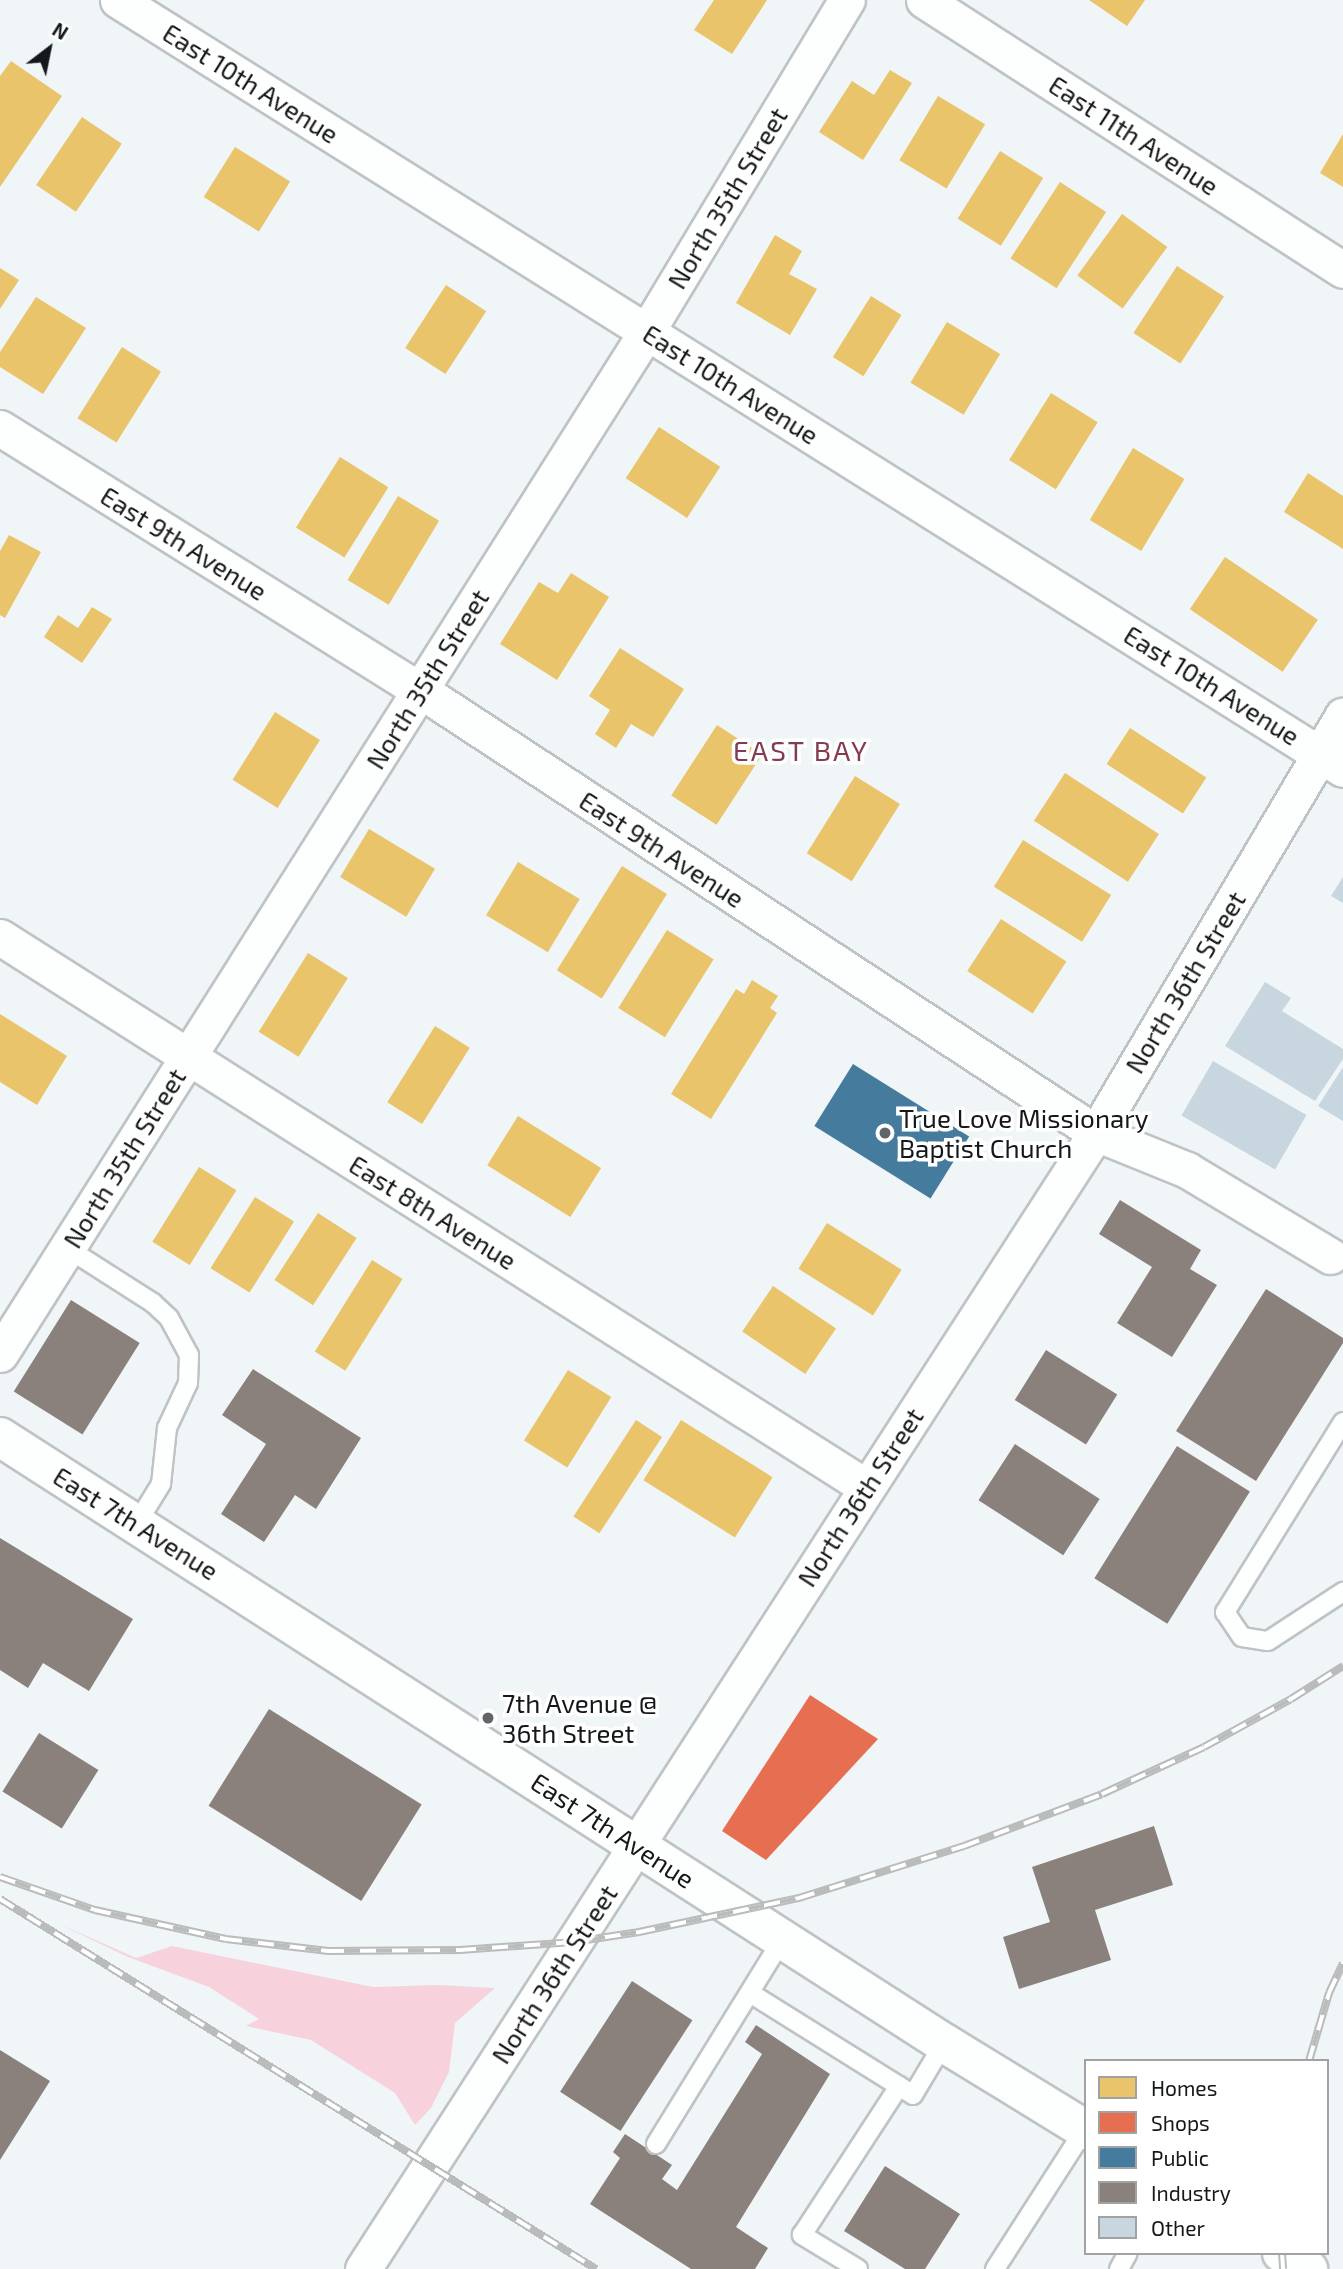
<!DOCTYPE html>
<style>
body{margin:0}
#map{position:relative;width:1343px;height:2269px;overflow:hidden;background:#f0f5f8;font-family:"Exo 2",sans-serif}
div>[style]{position:absolute}
.green>*{inset:0;background:#f7d2dc}
.homes>*{inset:0;background:#e9c46a;transform-origin:0 0}
.shops>*{inset:0;background:#e76f51}
.public>*{inset:0;background:#457b9d;transform-origin:0 0}
.industry>*{inset:0;background:#8a817c;transform-origin:0 0}
.building>*{inset:0;background:#c7d6df;transform-origin:0 0}
.roads{filter:drop-shadow(2px 0 #bfc3c5) drop-shadow(-2px 0 #bfc3c5) drop-shadow(0 2px #bfc3c5) drop-shadow(0 -2px #bfc3c5)}
.lane>*{height:18px;margin:-9px;padding:0 9px;transform-origin:9px;border-radius:9px;background:#fdfefe}
.street>*{height:35px;margin:-17.5px;padding:0 17.5px;transform-origin:17.5px;border-radius:17.5px;background:#fdfefe}
.secondary>*{height:38px;margin:-19px;padding:0 19px;transform-origin:19px;border-radius:19px;background:#fdfefe}
.rail>*{height:8px;margin-top:-4px;transform-origin:0;background:repeating-linear-gradient(90deg,#fff 0 16px,#babcbc 0 32px);box-sizing:border-box;border-block:2px solid #babcbc}
.dots>*{width:19px;height:19px;translate:-50% -50%;box-sizing:border-box;border:4px solid #fff;border-radius:50%}
span{translate:-50% -50%;white-space:nowrap;text-align:center;line-height:1.15;-webkit-text-stroke:7px #fff;paint-order:stroke}
.street-label{font-size:26px;color:#15181a}
.poi-label{font-size:26px;color:#15181a}
.left{translate:0 -50%;text-align:left}
.neighbourhood-label{font-size:28px;color:#823b50;letter-spacing:2px}
.legend{position:absolute;left:1084px;top:2059px;width:245px;height:196px;box-sizing:border-box;background:#fff;border:2px solid #a1a3a3;margin:0;padding:9px 12px;list-style:none;font-size:21px;color:#15181a}
.legend li{display:flex;align-items:center;gap:14px;height:35px}
.legend b{width:35px;border:2px solid #a1a3a3}
.north{position:absolute;left:14px;top:14px;width:70px;height:70px;-webkit-text-stroke:5px #fff;paint-order:stroke;rotate:32deg;font-size:19px;font-weight:700;line-height:28px;text-align:center;color:#15181a}
.north::after{content:'';display:block;margin:auto;width:24px;height:32px;background:#15181a;clip-path:polygon(50% 0,100% 100%,50% 72%,0 100%)}
</style>
<div id="map">
<div class="green">
<div style="clip-path:polygon(57px 1923px,136px 1958px,172px 1946px,373px 1987px,438px 1985px,495px 1988px,455px 2023px,449px 2072px,431px 2108px,415px 2125px,395px 2093px,311px 2040px,246px 2026px,259px 2019px,209px 1987px,128px 1957px)"></div>
</div>
<div class="homes">
<div style="clip-path:polygon(714px 0,767px 0,732px 54px,694px 30px)"></div>
<div style="clip-path:polygon(1089px 0,1145px 0,1127px 26px)"></div>
<div style="clip-path:polygon(11px 61px,62px 96px,0 187px,0 76px)"></div>
<div style="clip-path:polygon(890px 70px,912px 83px,863px 160px,819px 132px,852px 81px,874px 95px)"></div>
<div style="left:938px;top:96px;width:55px;height:75px;rotate:31deg"></div>
<div style="left:82px;top:117px;width:48px;height:82px;rotate:34deg"></div>
<div style="clip-path:polygon(1343px 134px,1343px 187px,1320px 173px)"></div>
<div style="left:235px;top:147px;width:65px;height:59px;rotate:32deg"></div>
<div style="left:1000px;top:151px;width:51px;height:80px;rotate:32deg"></div>
<div style="left:1060px;top:182px;width:55px;height:91px;rotate:33deg"></div>
<div style="left:1122px;top:214px;width:56px;height:76px;rotate:36deg"></div>
<div style="clip-path:polygon(775px 235px,802px 251px,789px 274px,817px 289px,790px 335px,736px 303px)"></div>
<div style="left:1177px;top:266px;width:56px;height:80px;rotate:33deg"></div>
<div style="clip-path:polygon(0 268px,19px 280px,0 309px)"></div>
<div style="left:446px;top:285px;width:48px;height:75px;rotate:33deg"></div>
<div style="left:871px;top:296px;width:36px;height:72px;rotate:32deg"></div>
<div style="clip-path:polygon(36px 297px,86px 328px,43px 394px,0 367px,0 352px)"></div>
<div style="left:947px;top:322px;width:62px;height:71px;rotate:31deg"></div>
<div style="left:122px;top:347px;width:46px;height:84px;rotate:32deg"></div>
<div style="left:1051px;top:393px;width:55px;height:79px;rotate:32deg"></div>
<div style="left:659px;top:427px;width:73px;height:61px;rotate:33deg"></div>
<div style="left:1133px;top:448px;width:60px;height:84px;rotate:31deg"></div>
<div style="left:340px;top:457px;width:57px;height:83px;rotate:32deg"></div>
<div style="clip-path:polygon(1308px 473px,1343px 496px,1343px 549px,1284px 512px)"></div>
<div style="left:398px;top:496px;width:48px;height:98px;rotate:31deg"></div>
<div style="clip-path:polygon(9px 535px,41px 552px,5px 618px,0 615px,0 551px)"></div>
<div style="left:1225px;top:557px;width:112px;height:63px;rotate:34deg"></div>
<div style="clip-path:polygon(571px 573px,609px 597px,557px 680px,500px 644px,539px 582px,558px 593px)"></div>
<div style="clip-path:polygon(92px 607px,112px 619px,82px 663px,44px 637px,58px 615px,78px 628px)"></div>
<div style="clip-path:polygon(620px 648px,684px 689px,653px 737px,631px 724px,616px 748px,595px 734px,610px 710px,589px 696px)"></div>
<div style="left:275px;top:712px;width:53px;height:80px;rotate:32deg"></div>
<div style="left:717px;top:725px;width:54px;height:84px;rotate:33deg"></div>
<div style="left:1130px;top:728px;width:91px;height:43px;rotate:33deg"></div>
<div style="left:1065px;top:773px;width:112px;height:57px;rotate:33deg"></div>
<div style="left:855px;top:776px;width:53px;height:91px;rotate:32deg"></div>
<div style="left:369px;top:829px;width:77px;height:56px;rotate:31deg"></div>
<div style="left:1023px;top:840px;width:104px;height:55px;rotate:32deg"></div>
<div style="left:518px;top:862px;width:72px;height:62px;rotate:31deg"></div>
<div style="left:622px;top:866px;width:53px;height:123px;rotate:32deg"></div>
<div style="left:1001px;top:919px;width:78px;height:62px;rotate:33deg"></div>
<div style="left:667px;top:930px;width:55px;height:92px;rotate:32deg"></div>
<div style="left:308px;top:953px;width:47px;height:93px;rotate:32deg"></div>
<div style="clip-path:polygon(752px 980px,778px 996px,770px 1008px,777px 1013px,711px 1119px,671px 1094px,736px 989px,744px 994px)"></div>
<div style="clip-path:polygon(0 1014px,67px 1056px,37px 1105px,0 1082px)"></div>
<div style="left:435px;top:1026px;width:41px;height:90px;rotate:32deg"></div>
<div style="left:518px;top:1116px;width:98px;height:58px;rotate:32deg"></div>
<div style="left:199px;top:1167px;width:44px;height:88px;rotate:32deg"></div>
<div style="left:255px;top:1197px;width:46px;height:84px;rotate:32deg"></div>
<div style="left:318px;top:1213px;width:46px;height:80px;rotate:33deg"></div>
<div style="left:827px;top:1223px;width:88px;height:54px;rotate:32deg"></div>
<div style="left:372px;top:1260px;width:36px;height:108px;rotate:32deg"></div>
<div style="left:773px;top:1286px;width:76px;height:55px;rotate:34deg"></div>
<div style="left:568px;top:1370px;width:51px;height:83px;rotate:32deg"></div>
<div style="left:636px;top:1420px;width:31px;height:115px;rotate:33deg"></div>
<div style="left:681px;top:1420px;width:108px;height:71px;rotate:32deg"></div>
</div>
<div class="shops">
<div style="clip-path:polygon(810px 1695px,878px 1739px,766px 1860px,722px 1831px)"></div>
</div>
<div class="public">
<div style="left:853px;top:1064px;width:137px;height:73px;rotate:32deg"></div>
</div>
<div class="industry">
<div style="clip-path:polygon(1120px 1200px,1201px 1250px,1190px 1269px,1217px 1285px,1172px 1357px,1117px 1323px,1152px 1267px,1099px 1234px)"></div>
<div style="clip-path:polygon(1266px 1289px,1343px 1338px,1343px 1343px,1256px 1481px,1176px 1431px)"></div>
<div style="left:71px;top:1300px;width:81px;height:108px;rotate:32deg"></div>
<div style="left:1046px;top:1350px;width:84px;height:59px;rotate:32deg"></div>
<div style="clip-path:polygon(253px 1369px,361px 1438px,316px 1509px,295px 1495px,264px 1542px,221px 1514px,266px 1444px,222px 1415px)"></div>
<div style="left:1015px;top:1444px;width:101px;height:67px;rotate:33deg"></div>
<div style="left:1177px;top:1446px;width:86px;height:156px;rotate:32deg"></div>
<div style="clip-path:polygon(0 1538px,133px 1619px,89px 1691px,43px 1663px,28px 1688px,0 1670px)"></div>
<div style="left:269px;top:1709px;width:180px;height:114px;rotate:32deg"></div>
<div style="left:39px;top:1733px;width:70px;height:69px;rotate:32deg"></div>
<div style="clip-path:polygon(1154px 1826px,1173px 1885px,1095px 1910px,1111px 1960px,1019px 1989px,1003px 1937px,1050px 1922px,1032px 1867px)"></div>
<div style="left:632px;top:1981px;width:72px;height:132px;rotate:33deg"></div>
<div style="clip-path:polygon(756px 2025px,830px 2074px,736px 2227px,768px 2248px,755px 2269px,691px 2269px,590px 2204px,620px 2158px,613px 2152px,625px 2134px,672px 2165px,662px 2179px,677px 2190px,762px 2054px,745px 2042px)"></div>
<div style="clip-path:polygon(0 2050px,50px 2081px,0 2160px)"></div>
<div style="clip-path:polygon(885px 2166px,960px 2214px,925px 2269px,905px 2269px,844px 2231px)"></div>
</div>
<div class="building">
<div style="clip-path:polygon(1343px 877px,1343px 903px,1331px 896px)"></div>
<div style="clip-path:polygon(1265px 982px,1291px 998px,1282px 1011px,1343px 1049px,1343px 1059px,1315px 1101px,1225px 1046px)"></div>
<div style="left:1213px;top:1061px;width:108px;height:63px;rotate:30deg"></div>
<div style="clip-path:polygon(1343px 1067px,1343px 1121px,1318px 1106px)"></div>
</div>
<div class="roads">
<div class="lane">
<div style="left:67px;top:1248px;width:102px;rotate:32.6deg"></div>
<div style="left:153px;top:1303px;width:22px;rotate:43deg"></div>
<div style="left:169px;top:1318px;width:42px;rotate:61.6deg"></div>
<div style="left:189px;top:1355px;width:28px;rotate:92deg"></div>
<div style="left:188px;top:1383px;width:50px;rotate:115deg"></div>
<div style="left:167px;top:1428px;width:56px;rotate:96.1deg"></div>
<div style="left:161px;top:1484px;width:46px;rotate:121.6deg"></div>
<div style="left:1343px;top:1422px;width:224px;rotate:121.8deg"></div>
<div style="left:1225px;top:1612px;width:30px;rotate:56deg"></div>
<div style="left:1242px;top:1637px;width:26px;rotate:9deg"></div>
<div style="left:1268px;top:1641px;width:90px;rotate:-33.2deg"></div>
<div style="left:750px;top:1993px;width:192px;rotate:32deg"></div>
<div style="left:913px;top:2095px;width:61px;rotate:-59.2deg"></div>
<div style="left:656px;top:2144px;width:242px;rotate:-58.3deg"></div>
<div style="left:858px;top:2269px;width:66px;rotate:-148.7deg"></div>
<div style="left:802px;top:2235px;width:178px;rotate:-56.9deg"></div>
<div style="left:995px;top:2269px;width:166px;rotate:-57.3deg"></div>
<div style="left:1119px;top:2269px;width:18px;rotate:-61deg"></div>
</div>
<div class="street">
<div style="left:118px;top:0;width:1446px;rotate:32.12deg"></div>
<div style="left:924px;top:0;width:498px;rotate:32.8deg"></div>
<div style="left:0;top:428px;width:495px;rotate:32deg"></div>
<div style="left:420px;top:690px;width:808px;rotate:33.24deg"></div>
<div style="left:1096px;top:1133px;width:98px;rotate:22.1deg"></div>
<div style="left:1187px;top:1170px;width:167px;rotate:31deg"></div>
<div style="left:0;top:937px;width:1026px;rotate:32.42deg"></div>
<div style="left:0;top:1354px;width:1210px;rotate:-57.69deg"></div>
<div style="left:647px;top:331px;width:387px;rotate:-58.9deg"></div>
<div style="left:363px;top:2269px;width:1352px;rotate:-57.17deg"></div>
<div style="left:1096px;top:1133px;width:485px;rotate:-59.4deg"></div>
</div>
<div class="secondary">
<div style="left:0;top:1437px;width:1122px;rotate:32.7deg"></div>
<div style="left:944px;top:2043px;width:167px;rotate:31.5deg"></div>
<div style="left:1282px;top:2253px;width:31px;rotate:32deg"></div>
</div>
</div>
<div class="rail">
<div style="left:0;top:1877px;width:101px;rotate:19.2deg"></div>
<div style="left:95px;top:1910px;width:134px;rotate:12.5deg"></div>
<div style="left:226px;top:1939px;width:103px;rotate:6.7deg"></div>
<div style="left:328px;top:1951px;width:132px;rotate:-0.4deg"></div>
<div style="left:460px;top:1950px;width:113px;rotate:-4deg"></div>
<div style="left:573px;top:1942px;width:67px;rotate:-8.6deg"></div>
<div style="left:639px;top:1932px;width:164px;rotate:-12deg"></div>
<div style="left:799px;top:1898px;width:173px;rotate:-17.5deg"></div>
<div style="left:964px;top:1846px;width:147px;rotate:-20.6deg"></div>
<div style="left:1102px;top:1794px;width:112px;rotate:-24.7deg"></div>
<div style="left:1204px;top:1747px;width:99px;rotate:-28.9deg"></div>
<div style="left:1291px;top:1699px;width:62px;rotate:-32.4deg"></div>
<div style="left:0;top:1899px;width:702px;rotate:31.83deg"></div>
<div style="left:1309px;top:2061px;width:71px;rotate:-73.6deg"></div>
<div style="left:1329px;top:1993px;width:33px;rotate:-65deg"></div>
<div style="left:1282px;top:2253px;width:16px;rotate:86deg"></div>
</div>
<div class="dots">
<div style="left:885px;top:1133px;background:#626568"></div>
<div style="left:488px;top:1718px;background:#626568"></div>
</div>
<div class="street-label">
<span style="left:251px;top:83px;rotate:32deg">East 10th Avenue</span>
<span style="left:1134px;top:135px;rotate:33deg">East 11th Avenue</span>
<span style="left:727px;top:198px;rotate:-59deg">North 35th Street</span>
<span style="left:731px;top:384px;rotate:32deg">East 10th Avenue</span>
<span style="left:184px;top:543px;rotate:32deg">East 9th Avenue</span>
<span style="left:427px;top:679px;rotate:-58deg">North 35th Street</span>
<span style="left:1212px;top:685px;rotate:32deg">East 10th Avenue</span>
<span style="left:662px;top:849px;rotate:33deg">East 9th Avenue</span>
<span style="left:1185px;top:982px;rotate:-59deg">North 36th Street</span>
<span style="left:124px;top:1158px;rotate:-58deg">North 35th Street</span>
<span style="left:433px;top:1212px;rotate:32deg">East 8th Avenue</span>
<span style="left:860px;top:1497px;rotate:-57deg">North 36th Street</span>
<span style="left:136px;top:1523px;rotate:32deg">East 7th Avenue</span>
<span style="left:613px;top:1830px;rotate:33deg">East 7th Avenue</span>
<span style="left:554px;top:1974px;rotate:-57deg">North 36th Street</span>
</div>
<div class="poi-label">
<span class="left" style="left:899px;top:1133px">True Love Missionary<br>Baptist Church</span>
<span class="left" style="left:502px;top:1718px">7th Avenue @<br>36th Street</span>
</div>
<div class="neighbourhood-label">
<span style="left:801px;top:750px">EAST BAY</span>
</div>
<ul class="legend">
<li><b style="height:19px;background:#e9c46a"></b>Homes</li>
<li><b style="height:19px;background:#e76f51"></b>Shops</li>
<li><b style="height:19px;background:#457b9d"></b>Public</li>
<li><b style="height:19px;background:#8a817c"></b>Industry</li>
<li><b style="height:19px;background:#c7d6df"></b>Other</li>
</ul>
<div class="north">N</div>
</div>
